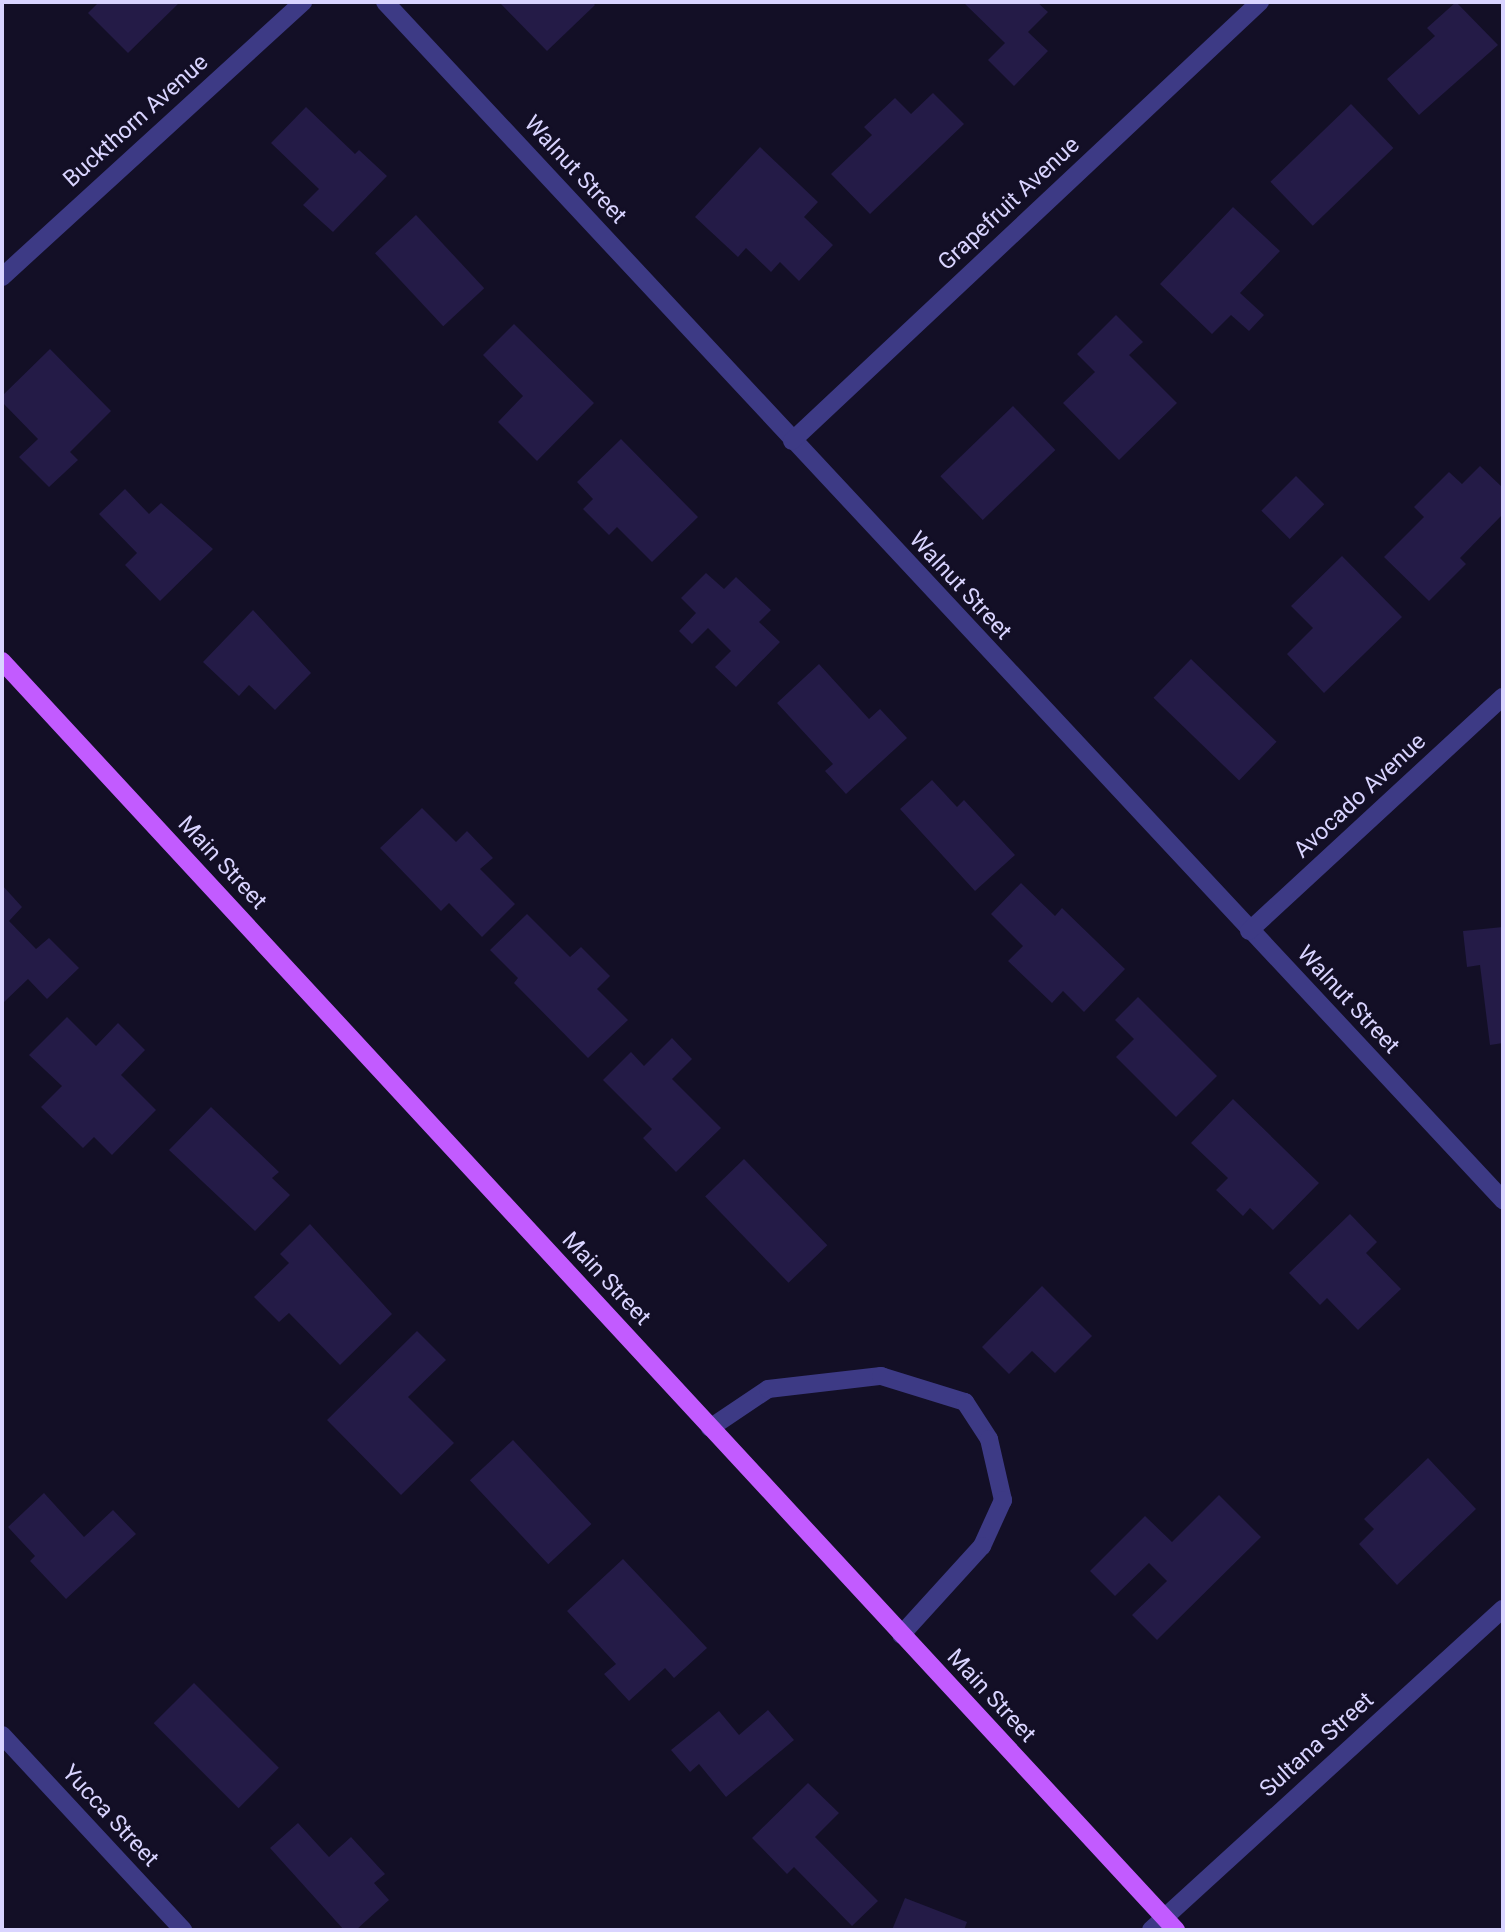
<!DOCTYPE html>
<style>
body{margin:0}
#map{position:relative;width:1505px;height:1932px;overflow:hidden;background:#130f26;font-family:Roboto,sans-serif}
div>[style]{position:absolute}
.building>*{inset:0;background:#241b47;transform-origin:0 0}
.minor>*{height:18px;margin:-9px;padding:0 9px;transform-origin:9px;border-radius:9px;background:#3d3a85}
.major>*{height:18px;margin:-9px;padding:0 9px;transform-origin:9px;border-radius:9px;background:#c25bff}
span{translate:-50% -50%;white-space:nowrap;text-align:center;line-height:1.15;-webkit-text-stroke:5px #130f26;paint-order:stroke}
.street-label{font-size:23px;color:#d9d4ff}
.frame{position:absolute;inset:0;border:4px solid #d9d4ff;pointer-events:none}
</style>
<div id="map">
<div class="building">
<div style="clip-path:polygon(99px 2px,180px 2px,128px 53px,88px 13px)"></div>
<div style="clip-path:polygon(499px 2px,592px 2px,595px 5px,547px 51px)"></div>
<div style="clip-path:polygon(963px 2px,1037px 2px,1048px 12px,1028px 32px,1048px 51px,1014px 86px,988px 60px,1005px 43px)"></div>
<div style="clip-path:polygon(1456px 2px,1498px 45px,1419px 115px,1387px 79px,1435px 36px,1427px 28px)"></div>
<div style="clip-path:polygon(933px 93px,964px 124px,870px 214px,831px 174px,872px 135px,864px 127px,895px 98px,911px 114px)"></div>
<div style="left:1351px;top:104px;width:61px;height:112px;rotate:46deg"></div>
<div style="clip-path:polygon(306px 107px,355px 154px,359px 150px,387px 176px,333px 232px,303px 205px,319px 189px,271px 143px)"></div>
<div style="clip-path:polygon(760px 147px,818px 202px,804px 217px,833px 245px,799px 281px,780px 262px,771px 272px,746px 248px,738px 257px,695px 217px)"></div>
<div style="clip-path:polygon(1233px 207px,1280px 251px,1240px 293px,1264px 315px,1249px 331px,1231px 315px,1212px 334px,1160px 284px)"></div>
<div style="left:416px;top:215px;width:100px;height:56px;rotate:47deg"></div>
<div style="clip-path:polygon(1116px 315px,1143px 342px,1129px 355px,1177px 403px,1119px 460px,1063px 403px,1095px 372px,1077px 354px)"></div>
<div style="clip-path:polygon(514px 324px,594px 403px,537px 461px,498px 422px,523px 396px,483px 355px)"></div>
<div style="clip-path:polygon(50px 349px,111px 411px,70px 452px,78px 460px,49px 487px,19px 457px,38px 439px,2px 402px,2px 396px)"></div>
<div style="left:1013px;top:406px;width:61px;height:101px;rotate:46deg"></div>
<div style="clip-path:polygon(621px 439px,698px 517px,652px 562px,617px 527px,609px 535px,583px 509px,593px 499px,577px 482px)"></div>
<div style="clip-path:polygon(1480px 466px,1503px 488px,1503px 514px,1460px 558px,1466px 564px,1429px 601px,1384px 557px,1424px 517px,1414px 507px,1449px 472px,1462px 484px)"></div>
<div style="left:1296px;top:476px;width:40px;height:49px;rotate:45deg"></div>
<div style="clip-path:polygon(125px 489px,149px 514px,161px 503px,213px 549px,160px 601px,125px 565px,137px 553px,99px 514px)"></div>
<div style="clip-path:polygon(1342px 556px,1402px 617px,1324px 693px,1287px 654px,1313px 628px,1291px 606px)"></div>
<div style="clip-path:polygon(706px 573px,724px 589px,736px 577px,771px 610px,759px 622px,780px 642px,736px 687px,715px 667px,731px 651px,708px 628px,692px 644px,679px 631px,696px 613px,681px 598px)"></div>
<div style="clip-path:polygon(253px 610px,311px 673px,275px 710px,249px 685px,239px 696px,203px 662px)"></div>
<div style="left:1191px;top:659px;width:119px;height:54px;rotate:44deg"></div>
<div style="clip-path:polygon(819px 664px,869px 719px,880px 709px,907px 738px,846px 794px,825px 771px,833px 764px,777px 703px)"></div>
<div style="clip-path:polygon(932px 780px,957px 807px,964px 800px,1015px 855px,975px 891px,900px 809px)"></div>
<div style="clip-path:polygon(422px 808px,456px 842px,467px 831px,493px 858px,480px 869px,515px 904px,482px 937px,449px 903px,441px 911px,380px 848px)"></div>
<div style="clip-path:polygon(1021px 883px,1055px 916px,1062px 908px,1125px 969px,1084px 1012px,1063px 991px,1052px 1003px,1008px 961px,1023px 946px,991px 914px)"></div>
<div style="clip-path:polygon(2px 885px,22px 907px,9px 921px,36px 949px,49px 938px,79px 968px,47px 999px,28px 979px,2px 1004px)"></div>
<div style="clip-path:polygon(527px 914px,570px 957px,581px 947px,610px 976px,597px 989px,628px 1020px,588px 1058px,514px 983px,518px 978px,490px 950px)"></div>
<div style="clip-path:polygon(1503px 927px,1503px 1043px,1490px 1045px,1480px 965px,1467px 967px,1463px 931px)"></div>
<div style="clip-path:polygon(1138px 997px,1217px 1076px,1176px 1117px,1116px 1057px,1134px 1039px,1115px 1020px)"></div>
<div style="clip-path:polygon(67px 1017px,96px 1046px,118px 1023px,145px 1050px,121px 1075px,156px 1110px,112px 1155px,94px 1137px,83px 1148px,41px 1107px,62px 1086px,29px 1055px)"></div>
<div style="clip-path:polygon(672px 1038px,692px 1059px,672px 1079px,721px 1128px,676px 1172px,643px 1138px,652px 1129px,603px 1080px,631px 1052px,644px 1066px)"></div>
<div style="clip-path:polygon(1233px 1099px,1319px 1183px,1273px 1230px,1250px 1208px,1243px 1216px,1216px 1190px,1228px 1178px,1191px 1143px)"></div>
<div style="clip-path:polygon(211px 1107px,279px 1172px,272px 1178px,290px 1195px,255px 1231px,169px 1150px)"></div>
<div style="left:744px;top:1159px;width:120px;height:54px;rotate:46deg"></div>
<div style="clip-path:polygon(1350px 1214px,1377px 1242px,1366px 1253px,1401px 1289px,1358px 1330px,1327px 1298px,1320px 1305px,1289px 1273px)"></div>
<div style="clip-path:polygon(310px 1224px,392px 1314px,340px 1365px,289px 1313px,279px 1322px,254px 1297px,289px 1263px,280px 1254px)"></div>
<div style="clip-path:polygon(1042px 1286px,1092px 1336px,1055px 1373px,1032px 1351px,1009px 1374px,982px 1347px)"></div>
<div style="clip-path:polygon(417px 1331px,446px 1360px,408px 1397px,454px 1443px,401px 1495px,327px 1420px)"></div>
<div style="left:513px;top:1440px;width:115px;height:59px;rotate:47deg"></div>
<div style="clip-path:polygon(1428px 1458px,1476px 1509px,1397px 1585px,1359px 1544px,1374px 1529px,1364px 1519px)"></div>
<div style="clip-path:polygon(44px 1493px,84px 1537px,113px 1510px,136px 1534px,66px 1599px,30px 1561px,35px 1556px,8px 1527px)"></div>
<div style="clip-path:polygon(1219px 1495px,1261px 1537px,1157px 1640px,1132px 1615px,1167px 1581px,1149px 1563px,1115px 1596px,1090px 1571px,1145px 1516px,1172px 1542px)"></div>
<div style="clip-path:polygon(623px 1559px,707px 1648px,674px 1678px,665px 1668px,629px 1701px,604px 1674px,616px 1664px,567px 1611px)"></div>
<div style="left:194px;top:1683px;width:120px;height:57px;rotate:45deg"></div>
<div style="clip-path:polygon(768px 1710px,794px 1740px,726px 1797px,699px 1764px,690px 1772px,671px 1750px,719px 1711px,739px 1735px)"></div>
<div style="clip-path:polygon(808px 1783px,839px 1813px,815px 1837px,878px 1901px,852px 1926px,794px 1867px,787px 1874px,752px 1838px)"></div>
<div style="clip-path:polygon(298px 1823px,329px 1857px,351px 1837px,385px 1874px,374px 1883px,389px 1900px,356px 1930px,344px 1930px,270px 1848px)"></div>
<div style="clip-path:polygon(905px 1898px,967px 1922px,964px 1930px,892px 1930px)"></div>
</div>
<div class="minor">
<div style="left:385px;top:2px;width:1639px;rotate:46.98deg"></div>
<div style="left:2px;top:277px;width:408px;rotate:-42.4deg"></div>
<div style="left:792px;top:441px;width:642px;rotate:-43.17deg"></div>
<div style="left:1249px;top:931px;width:345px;rotate:-42.7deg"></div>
<div style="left:710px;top:1428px;width:70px;rotate:-33.9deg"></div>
<div style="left:768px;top:1389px;width:114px;rotate:-6.6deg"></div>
<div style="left:881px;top:1376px;width:88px;rotate:17.2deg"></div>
<div style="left:965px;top:1402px;width:44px;rotate:57deg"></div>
<div style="left:989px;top:1439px;width:63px;rotate:77.1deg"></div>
<div style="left:1003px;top:1500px;width:51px;rotate:114.5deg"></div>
<div style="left:982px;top:1546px;width:120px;rotate:132.3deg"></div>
<div style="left:2px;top:1735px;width:266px;rotate:47.1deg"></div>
<div style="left:1151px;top:1930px;width:476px;rotate:-42.4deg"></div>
</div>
<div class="major">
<div style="left:2px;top:661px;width:1729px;rotate:47.23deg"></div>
</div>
<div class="street-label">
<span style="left:136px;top:121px;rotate:-42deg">Buckthorn Avenue</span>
<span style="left:575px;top:170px;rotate:47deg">Walnut Street</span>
<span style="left:1009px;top:204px;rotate:-43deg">Grapefruit Avenue</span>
<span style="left:960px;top:586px;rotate:47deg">Walnut Street</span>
<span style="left:1360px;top:796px;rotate:-43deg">Avocado Avenue</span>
<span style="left:222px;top:863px;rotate:47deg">Main Street</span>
<span style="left:1348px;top:1000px;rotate:47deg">Walnut Street</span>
<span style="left:606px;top:1279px;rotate:47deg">Main Street</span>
<span style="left:991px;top:1696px;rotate:47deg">Main Street</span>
<span style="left:1317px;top:1745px;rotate:-42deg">Sultana Street</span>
<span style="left:110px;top:1816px;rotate:47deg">Yucca Street</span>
</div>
<div class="frame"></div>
</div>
